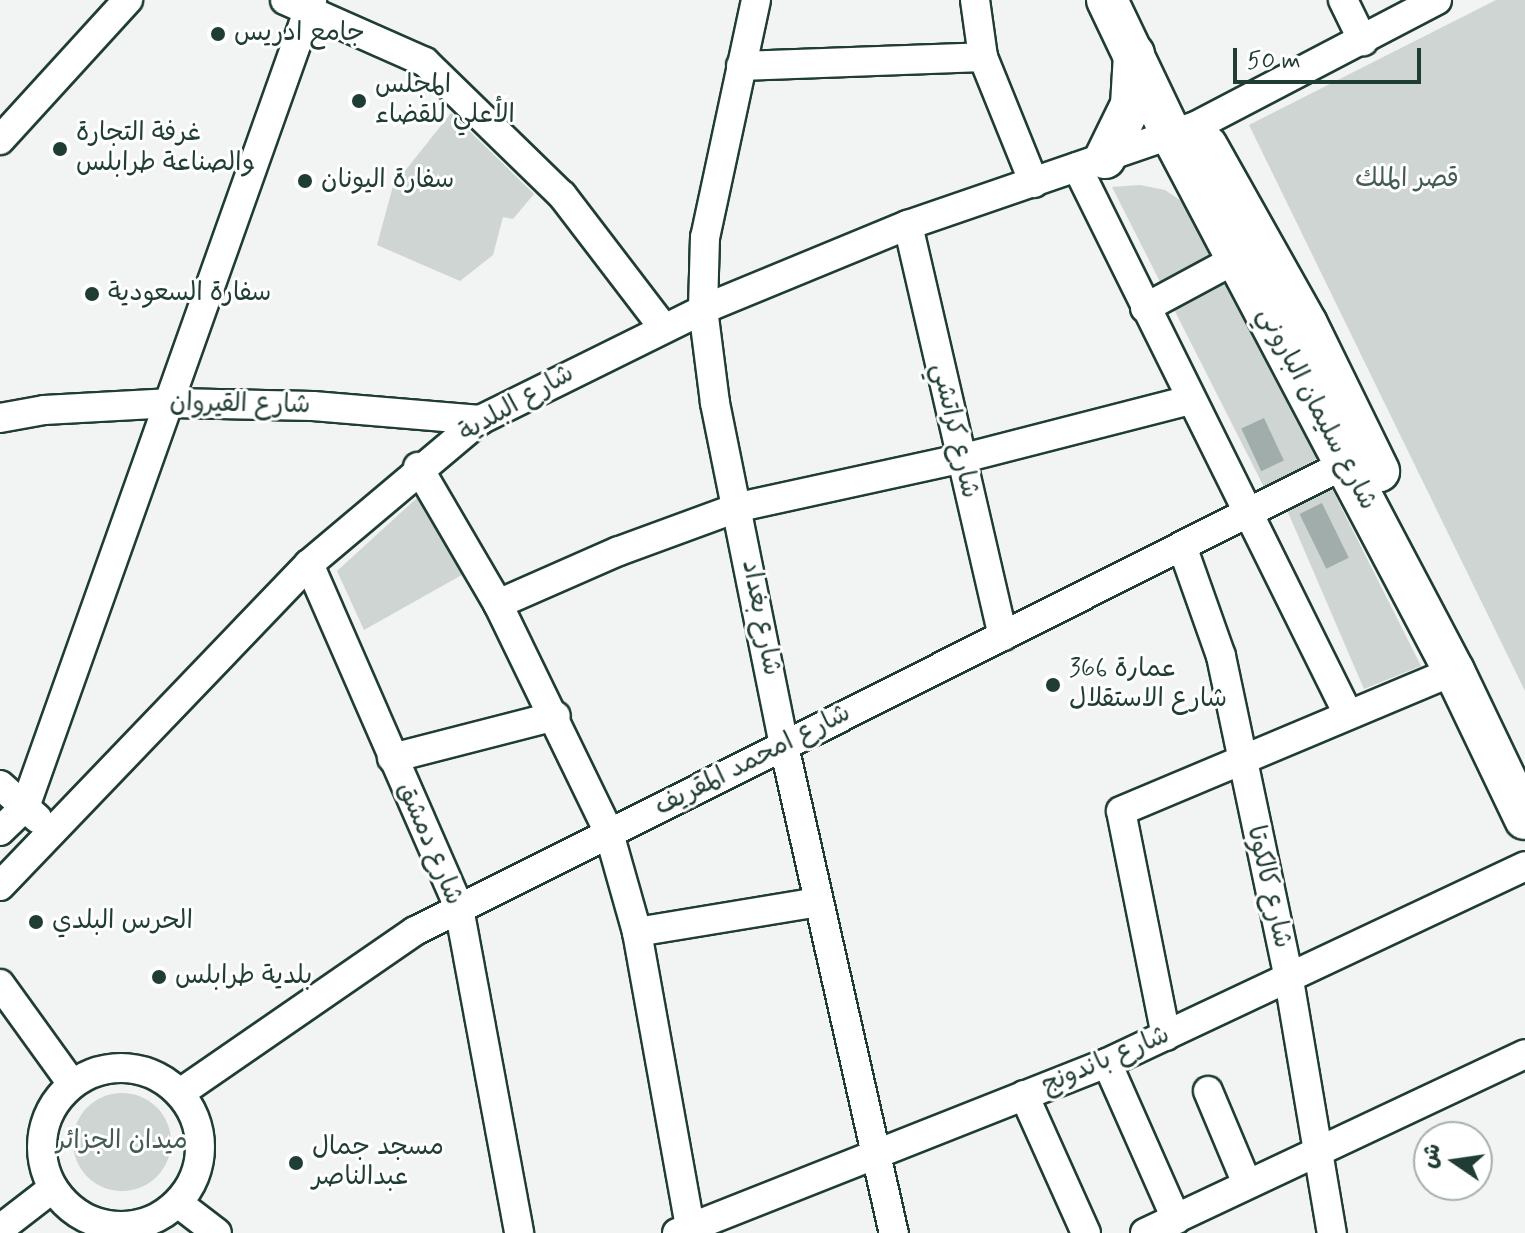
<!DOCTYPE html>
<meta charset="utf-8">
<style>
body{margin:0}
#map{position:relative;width:1525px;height:1233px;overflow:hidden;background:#f2f3f3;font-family:Mynerve,"Playpen Sans Arabic",sans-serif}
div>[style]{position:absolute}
.green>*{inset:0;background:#ced5d3}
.round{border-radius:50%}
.water>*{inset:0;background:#a1adaa;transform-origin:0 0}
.roads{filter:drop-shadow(2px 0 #1f3d34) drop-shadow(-2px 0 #1f3d34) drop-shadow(0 2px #1f3d34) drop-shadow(0 -2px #1f3d34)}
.minor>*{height:28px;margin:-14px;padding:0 14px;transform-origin:14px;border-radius:14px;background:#fff}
.minor>.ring{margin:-14px;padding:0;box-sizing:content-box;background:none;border:28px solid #fff;border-radius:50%}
.highway>*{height:40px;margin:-20px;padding:0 20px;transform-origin:20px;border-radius:20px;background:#fff}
.dots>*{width:22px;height:22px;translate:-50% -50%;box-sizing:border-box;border:4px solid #fff;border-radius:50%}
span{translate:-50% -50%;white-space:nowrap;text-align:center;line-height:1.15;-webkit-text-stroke:6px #fff;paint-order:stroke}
.poi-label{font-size:26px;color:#1f3d34}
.left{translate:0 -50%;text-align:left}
.park-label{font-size:26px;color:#425b54}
.street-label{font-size:26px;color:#1f3d34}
.north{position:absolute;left:1413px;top:1121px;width:80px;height:80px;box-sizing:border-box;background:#fff;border:2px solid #a5b1ae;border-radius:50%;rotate:283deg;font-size:22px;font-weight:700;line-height:32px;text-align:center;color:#1f3d34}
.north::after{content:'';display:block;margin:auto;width:28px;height:36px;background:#1f3d34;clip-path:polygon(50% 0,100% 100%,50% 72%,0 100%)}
.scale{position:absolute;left:1233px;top:48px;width:188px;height:36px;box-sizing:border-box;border:4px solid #1f3d34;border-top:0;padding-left:10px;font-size:24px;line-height:28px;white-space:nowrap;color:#1f3d34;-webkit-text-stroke:6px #fff;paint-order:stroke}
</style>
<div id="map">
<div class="green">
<div style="clip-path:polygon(1496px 0,1525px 0,1525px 691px,1249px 125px)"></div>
<div style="clip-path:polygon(451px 113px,534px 194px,513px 219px,503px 217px,493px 255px,460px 281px,377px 245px,393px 186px)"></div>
<div style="clip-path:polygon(1140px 185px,1165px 190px,1184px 203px,1322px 456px,1265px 489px,1112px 187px)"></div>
<div style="clip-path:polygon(1331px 487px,1421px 666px,1364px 689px,1287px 510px)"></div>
<div style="clip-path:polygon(418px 497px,467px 572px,364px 630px,337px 571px)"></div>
<div class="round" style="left:73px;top:1093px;width:98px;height:98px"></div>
</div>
<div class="water">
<div style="left:1264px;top:418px;width:47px;height:25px;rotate:65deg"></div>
<div style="left:1322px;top:503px;width:61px;height:25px;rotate:64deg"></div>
</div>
<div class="roads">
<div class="minor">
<div style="left:285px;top:0;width:153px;rotate:23.9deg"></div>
<div style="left:425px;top:62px;width:191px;rotate:44.2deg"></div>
<div style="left:562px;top:195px;width:166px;rotate:52.6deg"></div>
<div style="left:756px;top:0;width:242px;rotate:102.1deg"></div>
<div style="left:705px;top:237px;width:72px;rotate:91.6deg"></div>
<div style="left:703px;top:309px;width:95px;rotate:82.7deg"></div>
<div style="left:715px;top:403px;width:350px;rotate:78.6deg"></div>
<div style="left:784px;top:746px;width:499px;rotate:77.3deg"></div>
<div style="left:975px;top:0;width:58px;rotate:82deg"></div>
<div style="left:983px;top:57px;width:136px;rotate:68deg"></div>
<div style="left:1343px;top:0;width:46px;rotate:64deg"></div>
<div style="left:741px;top:66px;width:242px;rotate:-2.1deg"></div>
<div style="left:0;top:140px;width:190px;rotate:-47.6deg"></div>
<div style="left:1077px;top:167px;width:608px;rotate:63.65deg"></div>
<div style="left:908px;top:225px;width:422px;rotate:77deg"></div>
<div style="left:1145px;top:308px;width:103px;rotate:-28.3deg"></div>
<div style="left:0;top:418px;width:45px;rotate:-10.3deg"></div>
<div style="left:44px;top:410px;width:128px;rotate:-3.1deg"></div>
<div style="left:172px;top:403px;width:141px;rotate:1.2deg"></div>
<div style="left:313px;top:406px;width:168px;rotate:4.8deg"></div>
<div style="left:418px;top:467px;width:159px;rotate:59.7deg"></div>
<div style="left:498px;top:604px;width:254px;rotate:64.1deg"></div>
<div style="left:609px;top:833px;width:103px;rotate:74.2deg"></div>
<div style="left:637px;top:932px;width:306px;rotate:79.8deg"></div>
<div style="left:1182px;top:546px;width:117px;rotate:70.5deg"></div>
<div style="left:1221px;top:656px;width:331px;rotate:78.1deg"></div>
<div style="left:1289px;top:980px;width:257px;rotate:80.4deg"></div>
<div style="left:309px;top:564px;width:375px;rotate:66.4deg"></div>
<div style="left:459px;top:908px;width:330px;rotate:79.5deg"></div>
<div style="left:498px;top:604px;width:132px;rotate:-23.7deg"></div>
<div style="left:619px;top:551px;width:128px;rotate:-20.1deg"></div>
<div style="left:739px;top:507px;width:226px;rotate:-12.3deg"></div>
<div style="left:960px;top:459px;width:236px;rotate:-14.4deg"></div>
<div style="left:392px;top:758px;width:169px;rotate:-14.4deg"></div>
<div style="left:0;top:785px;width:50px;rotate:41.7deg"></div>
<div style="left:0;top:831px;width:35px;rotate:-44deg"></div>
<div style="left:25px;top:807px;width:857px;rotate:-70.42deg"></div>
<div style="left:0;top:886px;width:446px;rotate:-46.2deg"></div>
<div style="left:309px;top:564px;width:224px;rotate:-40.1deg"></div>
<div style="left:480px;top:420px;width:258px;rotate:-26.3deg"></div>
<div style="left:711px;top:306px;width:213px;rotate:-22.4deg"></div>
<div style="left:908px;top:225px;width:305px;rotate:-19deg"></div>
<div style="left:1196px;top:126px;width:272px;rotate:-27.6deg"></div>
<div style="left:637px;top:932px;width:183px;rotate:-9.4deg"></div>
<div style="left:0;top:984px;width:123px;rotate:54.2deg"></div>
<div style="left:1166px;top:1036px;width:229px;rotate:-101.3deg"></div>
<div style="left:1121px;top:811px;width:361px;rotate:-22.8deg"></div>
<div style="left:1107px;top:1063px;width:171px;rotate:66.1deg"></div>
<div class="ring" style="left:42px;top:1068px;width:130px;height:130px"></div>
<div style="left:1208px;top:1091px;width:101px;rotate:67.2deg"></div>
<div style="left:180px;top:1093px;width:285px;rotate:-34.6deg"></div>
<div style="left:415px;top:931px;width:1041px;rotate:-26.66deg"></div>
<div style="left:1024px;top:1095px;width:151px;rotate:65.8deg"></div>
<div style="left:178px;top:1203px;width:49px;rotate:37.6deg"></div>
<div style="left:0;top:1229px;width:67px;rotate:-37.7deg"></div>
<div style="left:677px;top:1233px;width:462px;rotate:-21.6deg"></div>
<div style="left:1107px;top:1063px;width:462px;rotate:-25.2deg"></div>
<div style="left:1145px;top:1233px;width:420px;rotate:-25.2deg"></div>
</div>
<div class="highway">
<div style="left:1107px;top:0;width:151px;rotate:64.5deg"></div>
<div style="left:1172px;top:136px;width:605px;rotate:62.21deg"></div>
<div style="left:1454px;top:671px;width:164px;rotate:64.4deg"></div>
<div style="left:1207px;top:146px;width:204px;rotate:60.7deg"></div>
<div style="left:1307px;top:324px;width:164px;rotate:63.9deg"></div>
<div style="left:1105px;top:158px;width:59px;rotate:-63.9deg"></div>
<div style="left:1131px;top:105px;width:51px;rotate:-86.6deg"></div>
</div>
</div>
<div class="dots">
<div style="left:218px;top:34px;background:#1f3d34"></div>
<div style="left:359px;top:101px;background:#1f3d34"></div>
<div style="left:60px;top:149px;background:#1f3d34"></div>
<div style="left:305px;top:181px;background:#1f3d34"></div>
<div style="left:92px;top:294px;background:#1f3d34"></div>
<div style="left:1053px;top:685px;background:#1f3d34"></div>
<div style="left:36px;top:922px;background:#1f3d34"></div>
<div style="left:159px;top:977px;background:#1f3d34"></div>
<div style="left:296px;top:1163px;background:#1f3d34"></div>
</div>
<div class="poi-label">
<span class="left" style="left:234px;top:34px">جامع ادريس</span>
<span class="left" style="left:375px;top:101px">المجلس<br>الأعلي للقضاء</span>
<span class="left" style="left:76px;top:149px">غرفة التجارة<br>والصناعة طرابلس</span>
<span class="left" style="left:321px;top:181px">سفارة اليونان</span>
<span class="left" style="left:108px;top:294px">سفارة السعودية</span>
<span class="left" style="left:1069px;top:685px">عمارة 366<br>شارع الاستقلال</span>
<span class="left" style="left:52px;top:922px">الحرس البلدي</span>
<span class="left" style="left:175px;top:977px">بلدية طرابلس</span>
<span class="left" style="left:312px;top:1163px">مسجد جمال<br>عبدالناصر</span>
</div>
<div class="park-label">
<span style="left:1407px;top:180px">قصر الملك</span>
<span style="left:122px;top:1142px">ميدان الجزائر</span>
</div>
<div class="street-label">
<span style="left:517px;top:404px;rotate:-30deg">شارع البلدية</span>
<span style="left:240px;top:405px;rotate:1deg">شارع القيروان</span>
<span style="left:1316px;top:409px;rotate:62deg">شارع سليمان الباروني</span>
<span style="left:954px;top:431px;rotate:77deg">شارع كراتشي</span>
<span style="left:760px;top:618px;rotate:79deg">شارع بغداد</span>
<span style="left:753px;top:761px;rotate:-27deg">شارع امحمد المقريف</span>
<span style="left:429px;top:844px;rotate:67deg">شارع دمشق</span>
<span style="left:1268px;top:887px;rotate:77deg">شارع كالكوتا</span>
<span style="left:1106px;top:1061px;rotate:-23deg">شارع باندونج</span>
</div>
<div class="north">ش</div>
<div class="scale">50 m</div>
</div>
